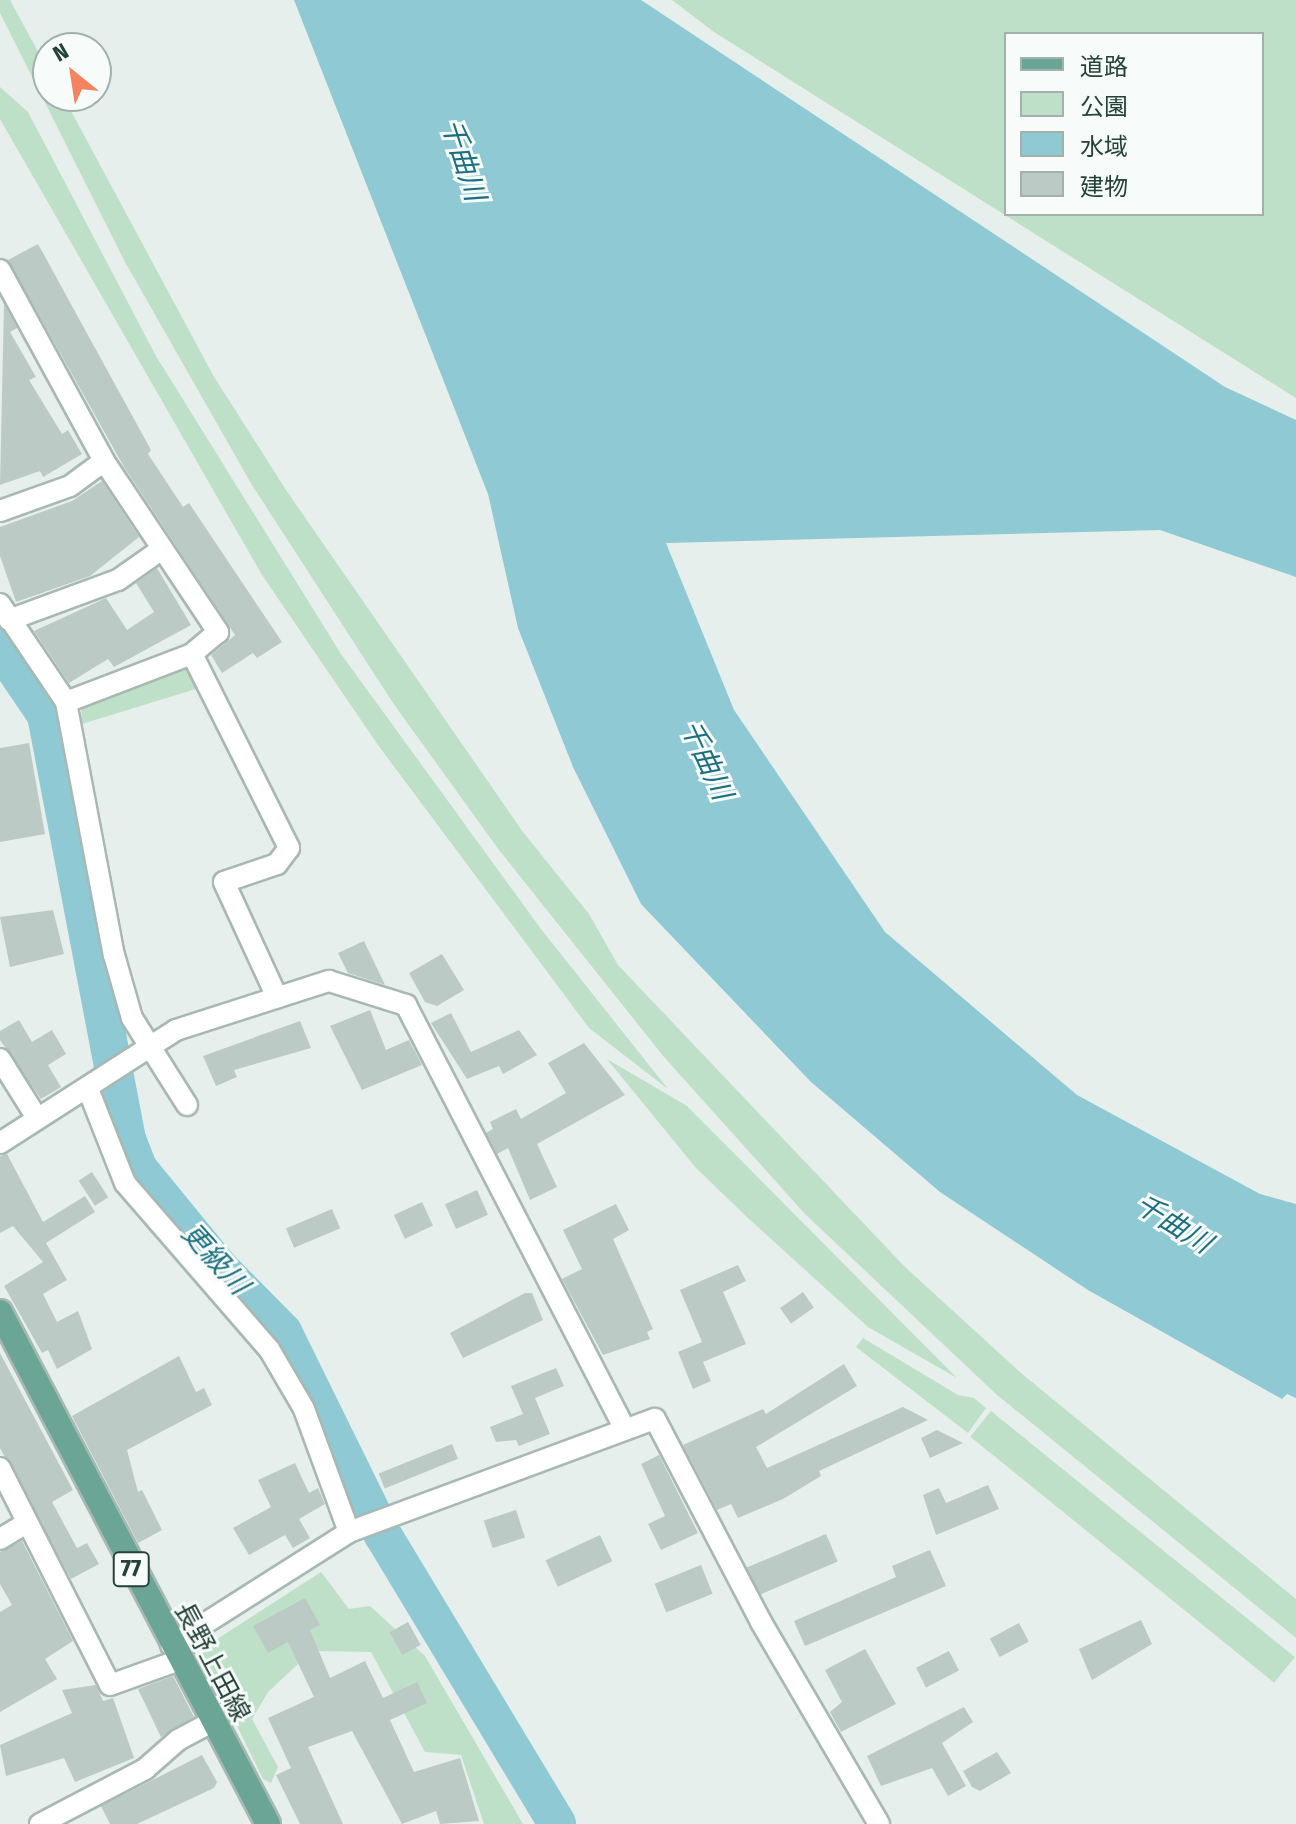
<!DOCTYPE html>
<meta charset="utf-8">
<style>
body{margin:0}
#map{position:relative;width:1296px;height:1824px;overflow:hidden;background:#e6efeb;font-family:"Fira Sans Condensed","Noto Sans JP",sans-serif}
div>[style]{position:absolute}
.green>*{inset:0;background:#bfe0c8;transform-origin:0 0}
.water>*{inset:0;background:#8ec9d4}
.river>*{height:38px;margin:-19px;padding:0 19px;transform-origin:19px;border-radius:19px;background:#8ec9d4}
.building>*{inset:0;background:#bbcac4;transform-origin:0 0}
.roads{filter:drop-shadow(2px 0 #a8b8b2) drop-shadow(-2px 0 #a8b8b2) drop-shadow(0 2px #a8b8b2) drop-shadow(0 -2px #a8b8b2)}
.street>*{height:20px;margin:-10px;padding:0 10px;transform-origin:10px;border-radius:10px;background:#fff}
.primary>*{height:24px;margin:-12px;padding:0 12px;transform-origin:12px;border-radius:12px;background:#6aa596}
span{translate:-50% -50%;white-space:nowrap;text-align:center;line-height:1.15;-webkit-text-stroke:6px #f7fbf9;paint-order:stroke}
.shield-label span{padding:2px 6px;background:#f7fbf9;border:2px solid;border-radius:6px;-webkit-text-stroke-width:0}
.shield-label{font-size:24px;color:#24423a;font-weight:700}
.street-label{font-size:26px;color:#24423a}
.water-label{font-size:28px;color:#1c6f80;font-style:italic}
.legend{position:absolute;left:1004px;top:32px;width:260px;height:184px;box-sizing:border-box;background:#f7fbf9;border:2px solid #a3b1ad;margin:0;padding:10px 14px;list-style:none;font-size:24px;color:#24423a}
.legend li{display:flex;align-items:center;gap:16px;height:40px}
.legend b{width:40px;border:2px solid #a3b1ad}
.north{position:absolute;left:32px;top:32px;width:80px;height:80px;box-sizing:border-box;background:#f7fbf9;border:2px solid #a3b1ad;border-radius:50%;rotate:330deg;font-size:22px;font-weight:700;line-height:32px;text-align:center;color:#24423a}
.north::after{content:'';display:block;margin:auto;width:28px;height:36px;background:#f4845f;clip-path:polygon(50% 0,100% 100%,50% 72%,0 100%)}
</style>
<div id="map">
<div class="green">
<div style="clip-path:polygon(0 0,10px 0,48px 70px,48px 96px,63px 96px,213px 375px,286px 490px,523px 832px,589px 914px,618px 965px,905px 1267px,1021px 1373px,1296px 1599px,1296px 1638px,996px 1394px,805px 1214px,664px 1057px,499px 850px,393px 703px,252px 485px,125px 262px,0 13px)"></div>
<div style="clip-path:polygon(evenodd,672px 0,1296px 0,1296px 398px,714px 32px,672px 0,1006px 34px,1262px 34px,1262px 214px,1006px 214px,1006px 34px)"></div>
<div style="clip-path:polygon(0 87px,28px 112px,156px 356px,341px 654px,541px 929px,668px 1089px,589px 1028px,378px 745px,262px 575px,0 119px)"></div>
<div style="clip-path:polygon(184px 665px,199px 688px,82px 724px,81px 704px)"></div>
<div style="clip-path:polygon(607px 1059px,687px 1106px,957px 1378px,868px 1327px,749px 1219px,696px 1168px)"></div>
<div style="clip-path:polygon(863px 1338px,958px 1395px,974px 1398px,986px 1408px,968px 1433px,856px 1347px)"></div>
<div style="left:991px;top:1411px;width:391px;height:33px;rotate:39deg"></div>
<div style="clip-path:polygon(321px 1572px,349px 1609px,370px 1606px,425px 1656px,523px 1824px,484px 1824px,461px 1755px,425px 1752px,371px 1652px,312px 1651px,268px 1692px,252px 1719px,278px 1767px,271px 1783px,263px 1779px,200px 1650px)"></div>
</div>
<div class="water">
<div style="clip-path:polygon(294px 0,641px 0,1225px 387px,1296px 420px,1296px 577px,1160px 530px,666px 543px,734px 710px,885px 932px,1077px 1095px,1260px 1194px,1296px 1204px,1296px 1398px,1287px 1394px,1282px 1399px,1088px 1290px,940px 1192px,811px 1082px,641px 904px,573px 767px,518px 628px,488px 494px)"></div>
</div>
<div class="river">
<div style="left:0;top:647px;width:82px;rotate:55.9deg"></div>
<div style="left:46px;top:715px;width:432px;rotate:79.2deg"></div>
<div style="left:127px;top:1139px;width:31px;rotate:69deg"></div>
<div style="left:138px;top:1168px;width:125px;rotate:50.8deg"></div>
<div style="left:217px;top:1265px;width:94px;rotate:45.4deg"></div>
<div style="left:283px;top:1332px;width:226px;rotate:63.8deg"></div>
<div style="left:383px;top:1535px;width:337px;rotate:58.9deg"></div>
</div>
<div class="building">
<div style="clip-path:polygon(38px 244px,151px 450px,148px 454px,183px 507px,189px 503px,282px 642px,257px 658px,253px 653px,222px 673px,211px 655px,235px 635px,124px 467px,8px 260px)"></div>
<div style="clip-path:polygon(4px 304px,17px 328px,10px 332px,36px 377px,29px 380px,62px 434px,68px 430px,82px 454px,43px 477px,40px 471px,0 485px)"></div>
<div style="clip-path:polygon(102px 481px,139px 537px,90px 576px,16px 602px,0 556px,0 527px,72px 501px)"></div>
<div style="clip-path:polygon(157px 568px,191px 625px,114px 667px,108px 659px,69px 683px,34px 631px,106px 598px,127px 630px,154px 612px,136px 583px)"></div>
<div style="clip-path:polygon(29px 743px,45px 834px,0 842px,0 748px)"></div>
<div style="clip-path:polygon(53px 910px,64px 954px,10px 967px,0 917px)"></div>
<div style="clip-path:polygon(364px 941px,385px 985px,348px 973px,338px 953px)"></div>
<div style="clip-path:polygon(442px 954px,464px 990px,437px 1006px,425px 1002px,409px 973px)"></div>
<div style="clip-path:polygon(370px 1010px,386px 1050px,409px 1040px,422px 1065px,362px 1090px,330px 1026px)"></div>
<div style="clip-path:polygon(451px 1013px,471px 1052px,519px 1030px,537px 1055px,503px 1074px,499px 1066px,467px 1079px,431px 1023px)"></div>
<div style="clip-path:polygon(19px 1020px,32px 1042px,52px 1030px,66px 1054px,48px 1065px,61px 1087px,41px 1099px,0 1040px,0 1031px)"></div>
<div style="clip-path:polygon(300px 1021px,311px 1048px,234px 1070px,237px 1077px,216px 1086px,203px 1056px)"></div>
<div style="clip-path:polygon(584px 1043px,625px 1095px,537px 1144px,557px 1187px,530px 1200px,508px 1148px,497px 1154px,486px 1133px,493px 1129px,490px 1122px,516px 1109px,521px 1119px,566px 1093px,548px 1063px)"></div>
<div style="clip-path:polygon(7px 1154px,43px 1222px,85px 1196px,95px 1212px,46px 1243px,67px 1280px,43px 1294px,57px 1322px,78px 1311px,92px 1349px,57px 1369px,48px 1350px,42px 1353px,4px 1286px,43px 1262px,13px 1226px,0 1233px,0 1156px)"></div>
<div style="left:92px;top:1172px;width:30px;height:16px;rotate:57deg"></div>
<div style="left:477px;top:1190px;width:27px;height:35px;rotate:66deg"></div>
<div style="left:422px;top:1202px;width:26px;height:31px;rotate:65deg"></div>
<div style="clip-path:polygon(616px 1204px,629px 1230px,613px 1239px,653px 1329px,647px 1332px,650px 1339px,603px 1355px,562px 1279px,582px 1269px,563px 1230px)"></div>
<div style="left:332px;top:1209px;width:21px;height:50px;rotate:67deg"></div>
<div style="clip-path:polygon(738px 1265px,746px 1281px,723px 1292px,746px 1344px,703px 1362px,711px 1381px,693px 1389px,678px 1352px,702px 1342px,680px 1290px)"></div>
<div style="left:803px;top:1292px;width:19px;height:28px;rotate:55deg"></div>
<div style="clip-path:polygon(525px 1293px,532px 1293px,543px 1320px,463px 1358px,450px 1333px)"></div>
<div style="clip-path:polygon(0 1353px,73px 1490px,52px 1502px,77px 1548px,87px 1543px,99px 1564px,71px 1579px,0 1448px)"></div>
<div style="clip-path:polygon(179px 1356px,196px 1392px,204px 1388px,212px 1405px,127px 1450px,138px 1492px,142px 1490px,162px 1530px,138px 1543px,72px 1416px)"></div>
<div style="clip-path:polygon(844px 1364px,857px 1386px,756px 1447px,767px 1468px,903px 1407px,928px 1420px,819px 1471px,821px 1476px,783px 1499px,738px 1518px,731px 1504px,717px 1510px,683px 1445px,763px 1409px,766px 1414px)"></div>
<div style="clip-path:polygon(556px 1368px,564px 1386px,535px 1398px,550px 1434px,519px 1446px,516px 1440px,496px 1442px,490px 1427px,523px 1414px,511px 1386px)"></div>
<div style="clip-path:polygon(937px 1430px,963px 1443px,930px 1458px,921px 1438px)"></div>
<div style="left:452px;top:1444px;width:16px;height:79px;rotate:68deg"></div>
<div style="clip-path:polygon(659px 1455px,698px 1533px,661px 1550px,648px 1524px,665px 1516px,641px 1464px)"></div>
<div style="clip-path:polygon(295px 1463px,309px 1493px,318px 1488px,325px 1504px,299px 1519px,310px 1538px,293px 1548px,285px 1535px,249px 1555px,233px 1528px,271px 1507px,258px 1480px)"></div>
<div style="clip-path:polygon(988px 1485px,999px 1509px,936px 1535px,923px 1495px,939px 1488px,946px 1503px)"></div>
<div style="left:516px;top:1510px;width:29px;height:34px;rotate:72deg"></div>
<div style="left:826px;top:1534px;width:30px;height:86px;rotate:67deg"></div>
<div style="left:600px;top:1535px;width:29px;height:60px;rotate:65deg"></div>
<div style="clip-path:polygon(22px 1541px,73px 1641px,45px 1659px,57px 1679px,0 1712px,0 1612px,12px 1605px,0 1584px,0 1552px)"></div>
<div style="clip-path:polygon(930px 1550px,946px 1586px,805px 1646px,794px 1621px,896px 1577px,892px 1566px)"></div>
<div style="left:701px;top:1565px;width:31px;height:50px;rotate:68deg"></div>
<div style="clip-path:polygon(305px 1598px,320px 1625px,310px 1630px,330px 1678px,365px 1661px,383px 1698px,417px 1682px,427px 1703px,390px 1720px,414px 1772px,460px 1758px,479px 1821px,440px 1824px,436px 1811px,402px 1824px,352px 1731px,308px 1747px,343px 1824px,300px 1824px,276px 1775px,291px 1768px,268px 1718px,314px 1697px,288px 1642px,268px 1653px,253px 1626px)"></div>
<div style="clip-path:polygon(1141px 1620px,1152px 1644px,1092px 1680px,1079px 1649px)"></div>
<div style="left:408px;top:1622px;width:26px;height:21px;rotate:61deg"></div>
<div style="left:1019px;top:1623px;width:21px;height:33px;rotate:62deg"></div>
<div style="clip-path:polygon(865px 1649px,896px 1704px,841px 1732px,830px 1712px,842px 1702px,825px 1670px)"></div>
<div style="left:949px;top:1651px;width:22px;height:37px;rotate:63deg"></div>
<div style="clip-path:polygon(173px 1676px,194px 1717px,161px 1737px,138px 1689px)"></div>
<div style="clip-path:polygon(96px 1685px,103px 1701px,113px 1698px,134px 1758px,75px 1782px,64px 1758px,6px 1776px,0 1745px,72px 1713px,62px 1690px)"></div>
<div style="clip-path:polygon(964px 1707px,973px 1722px,942px 1743px,966px 1786px,948px 1796px,932px 1768px,881px 1786px,867px 1756px)"></div>
<div style="clip-path:polygon(997px 1752px,1011px 1773px,980px 1791px,972px 1787px,963px 1771px)"></div>
<div style="clip-path:polygon(202px 1755px,217px 1782px,214px 1788px,137px 1824px,110px 1824px,101px 1806px)"></div>
</div>
<div class="roads">
<div class="street">
<div style="left:0;top:270px;width:217px;rotate:61.4deg"></div>
<div style="left:104px;top:461px;width:206px;rotate:56.3deg"></div>
<div style="left:218px;top:632px;width:34px;rotate:140deg"></div>
<div style="left:192px;top:654px;width:135px;rotate:159.1deg"></div>
<div style="left:0;top:511px;width:74px;rotate:-19.7deg"></div>
<div style="left:70px;top:486px;width:42px;rotate:-36.3deg"></div>
<div style="left:0;top:604px;width:118px;rotate:56deg"></div>
<div style="left:66px;top:702px;width:258px;rotate:79.3deg"></div>
<div style="left:114px;top:955px;width:66px;rotate:74.1deg"></div>
<div style="left:132px;top:1018px;width:103px;rotate:57.7deg"></div>
<div style="left:9px;top:620px;width:116px;rotate:-20.2deg"></div>
<div style="left:118px;top:580px;width:54px;rotate:-35.2deg"></div>
<div style="left:192px;top:654px;width:217px;rotate:63.4deg"></div>
<div style="left:289px;top:848px;width:20px;rotate:127deg"></div>
<div style="left:277px;top:864px;width:56px;rotate:161.2deg"></div>
<div style="left:224px;top:882px;width:127px;rotate:65.3deg"></div>
<div style="left:0;top:1059px;width:70px;rotate:57.9deg"></div>
<div style="left:88px;top:1089px;width:101px;rotate:68.5deg"></div>
<div style="left:125px;top:1183px;width:220px;rotate:49.1deg"></div>
<div style="left:269px;top:1349px;width:69px;rotate:59.7deg"></div>
<div style="left:304px;top:1409px;width:131px;rotate:69.9deg"></div>
<div style="left:0;top:1143px;width:209px;rotate:-32.7deg"></div>
<div style="left:176px;top:1030px;width:161px;rotate:-17.8deg"></div>
<div style="left:329px;top:981px;width:81px;rotate:17.3deg"></div>
<div style="left:406px;top:1005px;width:476px;rotate:62.7deg"></div>
<div style="left:0;top:1468px;width:243px;rotate:63.1deg"></div>
<div style="left:110px;top:1685px;width:74px;rotate:-19.7deg"></div>
<div style="left:0;top:1539px;width:31px;rotate:-31deg"></div>
<div style="left:171px;top:1645px;width:211px;rotate:-32.4deg"></div>
<div style="left:349px;top:1532px;width:326px;rotate:-20.3deg"></div>
<div style="left:655px;top:1419px;width:229px;rotate:62.4deg"></div>
<div style="left:761px;top:1622px;width:234px;rotate:59.7deg"></div>
<div style="left:40px;top:1824px;width:119px;rotate:-27.6deg"></div>
<div style="left:145px;top:1769px;width:44px;rotate:-41.3deg"></div>
<div style="left:178px;top:1740px;width:38px;rotate:-28deg"></div>
</div>
<div class="primary">
<div style="left:0;top:1312px;width:578px;rotate:62.37deg"></div>
</div>
</div>
<div class="shield-label">
<span style="left:131px;top:1569px">77</span>
</div>
<div class="street-label">
<span style="left:212px;top:1662px;rotate:62deg">長野上田線</span>
</div>
<div class="water-label">
<span style="left:463px;top:160px;rotate:72deg">千曲川</span>
<span style="left:706px;top:760px;rotate:65deg">千曲川</span>
<span style="left:1173px;top:1224px;rotate:32deg">千曲川</span>
<span style="left:215px;top:1259px;rotate:48deg">更級川</span>
</div>
<ul class="legend">
<li><b style="height:10px;background:#6aa596"></b>道路</li>
<li><b style="height:22px;background:#bfe0c8"></b>公園</li>
<li><b style="height:22px;background:#8ec9d4"></b>水域</li>
<li><b style="height:22px;background:#bbcac4"></b>建物</li>
</ul>
<div class="north">N</div>
</div>
